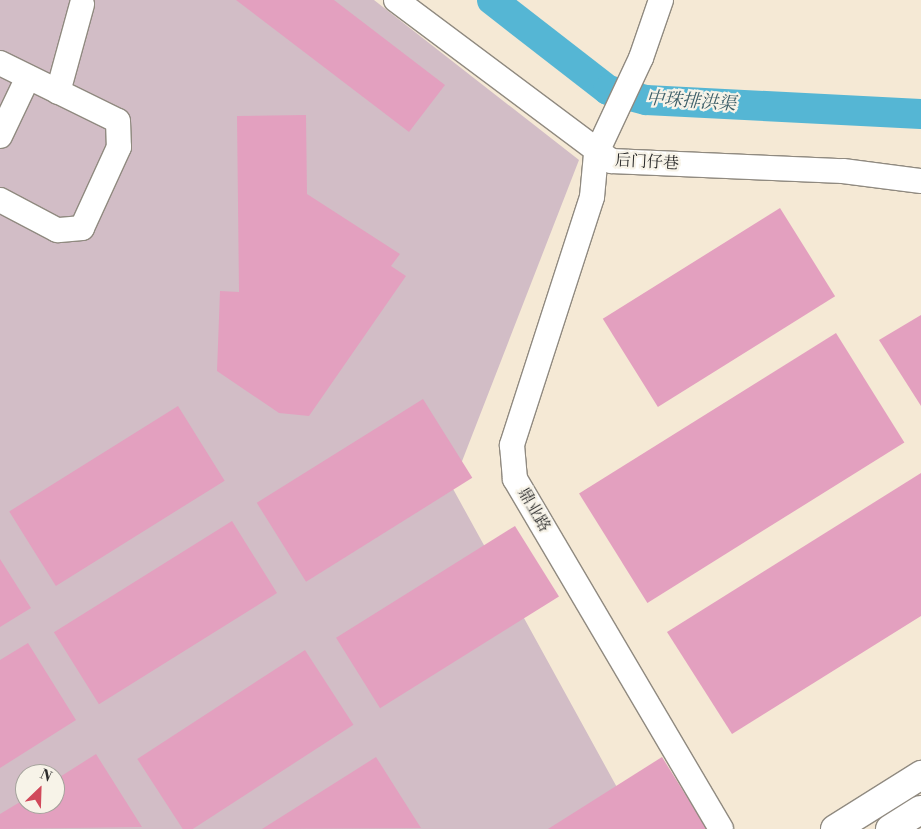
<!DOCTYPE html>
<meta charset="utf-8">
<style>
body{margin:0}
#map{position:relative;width:921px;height:829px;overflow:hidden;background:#f5e9d5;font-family:"Libre Bodoni","Noto Serif SC",serif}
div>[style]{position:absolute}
.industrial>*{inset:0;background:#d2bdc6}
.river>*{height:30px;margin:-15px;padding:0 15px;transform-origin:15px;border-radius:15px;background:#55b6d4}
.building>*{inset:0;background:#e3a0bf;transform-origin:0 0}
.roads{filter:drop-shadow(1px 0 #908a80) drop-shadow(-1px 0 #908a80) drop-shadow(0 1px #908a80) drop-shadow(0 -1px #908a80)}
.minor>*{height:24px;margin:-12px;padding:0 12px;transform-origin:12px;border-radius:12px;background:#fff}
.major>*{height:28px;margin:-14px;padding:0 14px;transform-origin:14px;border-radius:14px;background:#fff}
span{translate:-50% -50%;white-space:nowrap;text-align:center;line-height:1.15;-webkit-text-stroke:4.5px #f7f3e8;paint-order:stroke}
.street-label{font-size:16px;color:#2b2b2b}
.water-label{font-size:18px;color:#3a5c66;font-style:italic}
.north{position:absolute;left:15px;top:764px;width:50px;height:50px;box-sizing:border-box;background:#f7f3e8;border:1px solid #a5a39c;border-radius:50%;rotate:24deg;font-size:14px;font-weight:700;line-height:20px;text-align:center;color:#2b2b2b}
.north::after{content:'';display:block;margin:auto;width:18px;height:22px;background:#d1495b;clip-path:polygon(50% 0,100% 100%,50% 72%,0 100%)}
</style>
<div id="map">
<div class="industrial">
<div style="clip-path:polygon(evenodd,0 0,374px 0,579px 160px,452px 487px,619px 791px,571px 829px,0 829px,0 0,25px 774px,55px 774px,55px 804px,25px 804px,25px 774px)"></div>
</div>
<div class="river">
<div style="left:492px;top:0;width:147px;rotate:37.8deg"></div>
<div style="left:608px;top:90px;width:39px;rotate:15deg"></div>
<div style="left:646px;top:100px;width:275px;rotate:2.9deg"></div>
</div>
<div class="building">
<div style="clip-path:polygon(236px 0,334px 0,445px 85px,409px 132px)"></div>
<div style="clip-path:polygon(306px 115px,307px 194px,400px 254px,391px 266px,406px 276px,309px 416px,279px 413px,217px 371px,220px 291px,239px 292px,237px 116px)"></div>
<div style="left:780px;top:208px;width:104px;height:209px;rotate:58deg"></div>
<div style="clip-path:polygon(921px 315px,921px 406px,879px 340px)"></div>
<div style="left:836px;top:333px;width:129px;height:303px;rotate:58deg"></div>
<div style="left:423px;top:399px;width:93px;height:196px;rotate:58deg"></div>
<div style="left:178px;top:406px;width:88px;height:199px;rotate:58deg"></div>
<div style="clip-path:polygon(921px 473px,921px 616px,732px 734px,667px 632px)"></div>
<div style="left:232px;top:521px;width:85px;height:210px;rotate:58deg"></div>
<div style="left:515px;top:526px;width:83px;height:211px;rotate:58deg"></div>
<div style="clip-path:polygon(0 559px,31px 608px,0 627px)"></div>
<div style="clip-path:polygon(28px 643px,76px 720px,0 768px,0 660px)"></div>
<div style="left:305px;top:650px;width:89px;height:200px;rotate:57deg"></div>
<div style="clip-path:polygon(96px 754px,142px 827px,0 829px,0 814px,25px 799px,25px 804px,55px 804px,55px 780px)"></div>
<div style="clip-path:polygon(376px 757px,421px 828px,262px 829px)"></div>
<div style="clip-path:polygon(662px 757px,707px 829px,548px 829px)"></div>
</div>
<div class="roads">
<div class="minor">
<div style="left:396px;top:0;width:269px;rotate:36.8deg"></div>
<div style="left:611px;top:161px;width:232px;rotate:2.5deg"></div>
<div style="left:843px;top:171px;width:79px;rotate:7.3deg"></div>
<div style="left:661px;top:0;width:61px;rotate:109deg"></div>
<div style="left:641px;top:58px;width:106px;rotate:115.1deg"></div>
<div style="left:596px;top:154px;width:43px;rotate:95.3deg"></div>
<div style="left:592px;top:197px;width:261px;rotate:107.9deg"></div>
<div style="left:512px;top:445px;width:34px;rotate:85deg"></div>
<div style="left:515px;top:479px;width:406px;rotate:59.5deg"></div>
<div style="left:0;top:63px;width:131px;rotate:26.2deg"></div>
<div style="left:118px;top:121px;width:26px;rotate:88deg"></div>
<div style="left:119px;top:147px;width:89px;rotate:114.6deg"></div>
<div style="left:82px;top:228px;width:25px;rotate:175deg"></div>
<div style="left:57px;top:230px;width:64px;rotate:-152.2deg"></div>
<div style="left:58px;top:92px;width:91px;rotate:-74.7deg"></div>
<div style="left:0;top:136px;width:65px;rotate:-64.6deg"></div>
</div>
<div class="major">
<div style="left:835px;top:829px;width:102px;rotate:-32.1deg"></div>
<div style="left:890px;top:829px;width:36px;rotate:-32deg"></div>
</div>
</div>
<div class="street-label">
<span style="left:647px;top:162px;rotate:3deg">后门仔巷</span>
<span style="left:534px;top:510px;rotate:60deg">鼎业路</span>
</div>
<div class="water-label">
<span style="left:691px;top:102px;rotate:4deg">中珠排洪渠</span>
</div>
<div class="north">N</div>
</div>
